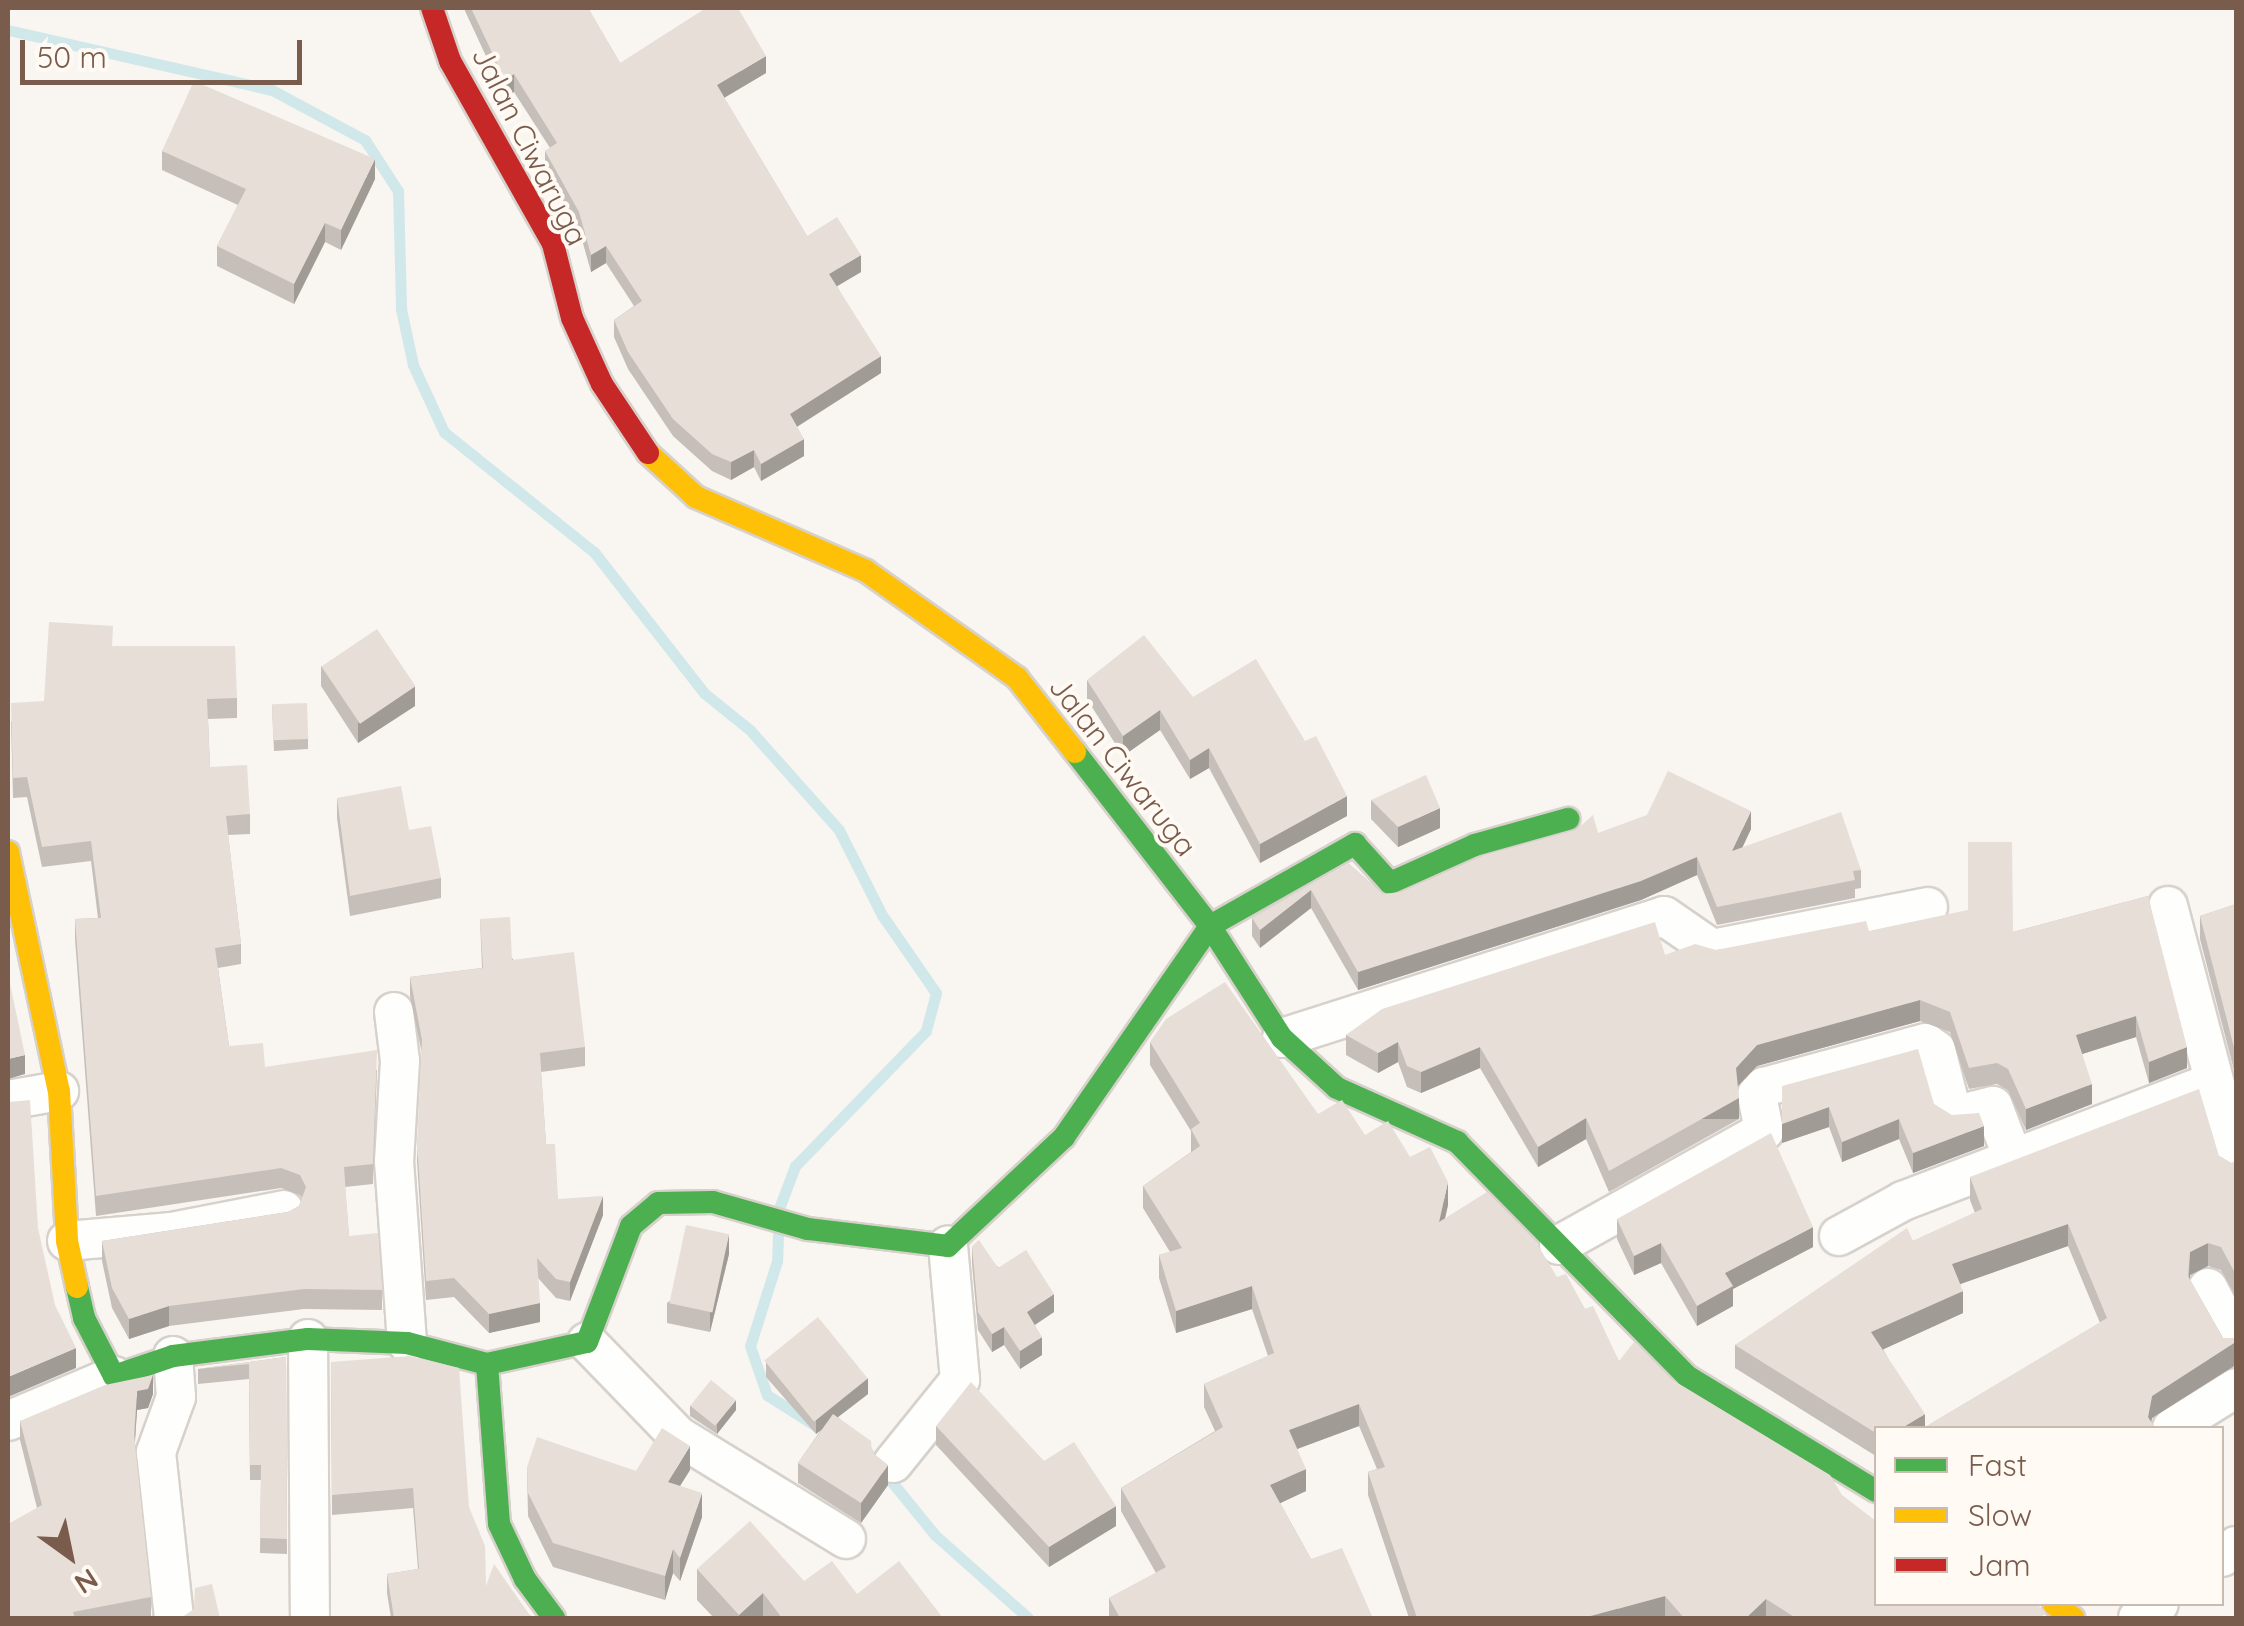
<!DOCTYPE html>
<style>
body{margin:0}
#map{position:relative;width:2244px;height:1626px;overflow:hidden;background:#f9f5f0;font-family:Quicksand,sans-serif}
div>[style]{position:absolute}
.stream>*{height:11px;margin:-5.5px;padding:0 5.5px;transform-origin:5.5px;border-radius:5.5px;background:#d0e8ea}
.roads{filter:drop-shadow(2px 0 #d7d1cb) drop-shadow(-2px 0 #d7d1cb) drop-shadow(0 2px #d7d1cb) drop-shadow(0 -2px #d7d1cb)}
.street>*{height:38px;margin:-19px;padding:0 19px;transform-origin:19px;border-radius:19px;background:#fefefd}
.fast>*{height:22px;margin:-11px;padding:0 11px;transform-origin:11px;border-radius:11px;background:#4caf50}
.slow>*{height:22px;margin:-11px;padding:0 11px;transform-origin:11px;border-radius:11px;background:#ffc107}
.jam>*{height:22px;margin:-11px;padding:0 11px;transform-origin:11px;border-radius:11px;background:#c62828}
.wall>*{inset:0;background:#c6bfb9}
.shaded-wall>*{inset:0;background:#a19b96;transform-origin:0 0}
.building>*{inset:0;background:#e6ded7;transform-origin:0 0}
span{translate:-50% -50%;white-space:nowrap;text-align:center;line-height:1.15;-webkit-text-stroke:8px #fffaf3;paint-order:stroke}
.street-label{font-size:30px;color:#7a5c4d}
.frame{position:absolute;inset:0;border:10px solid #7a5c4d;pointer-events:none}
.legend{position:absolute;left:1874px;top:1426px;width:350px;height:180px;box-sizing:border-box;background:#fffaf3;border:2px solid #cabbb1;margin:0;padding:12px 18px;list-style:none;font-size:30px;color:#7a5c4d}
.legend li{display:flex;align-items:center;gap:20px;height:50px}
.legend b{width:50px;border:2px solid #cabbb1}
.north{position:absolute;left:20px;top:1506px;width:100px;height:100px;-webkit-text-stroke:8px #fffaf3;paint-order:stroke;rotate:147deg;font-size:28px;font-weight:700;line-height:40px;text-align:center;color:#7a5c4d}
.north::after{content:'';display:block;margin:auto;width:35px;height:45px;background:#7a5c4d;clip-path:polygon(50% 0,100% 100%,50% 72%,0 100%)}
.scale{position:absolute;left:20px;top:40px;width:282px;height:45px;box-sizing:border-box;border:5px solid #7a5c4d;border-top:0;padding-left:12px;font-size:30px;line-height:35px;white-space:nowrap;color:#7a5c4d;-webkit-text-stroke:8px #fffaf3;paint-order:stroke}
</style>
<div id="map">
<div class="stream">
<div style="left:8px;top:30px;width:271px;rotate:12.8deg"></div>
<div style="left:272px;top:90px;width:106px;rotate:28.3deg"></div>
<div style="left:365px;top:140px;width:61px;rotate:57.1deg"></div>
<div style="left:398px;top:191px;width:118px;rotate:88.5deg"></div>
<div style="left:401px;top:309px;width:57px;rotate:77.9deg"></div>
<div style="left:413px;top:365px;width:74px;rotate:65.2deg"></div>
<div style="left:444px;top:432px;width:192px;rotate:38.7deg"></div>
<div style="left:594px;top:552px;width:179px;rotate:52deg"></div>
<div style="left:704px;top:693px;width:59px;rotate:38.8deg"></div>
<div style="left:750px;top:730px;width:134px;rotate:48.3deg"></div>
<div style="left:839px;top:830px;width:95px;rotate:63.2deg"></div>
<div style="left:882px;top:915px;width:95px;rotate:55.3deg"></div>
<div style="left:936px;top:993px;width:39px;rotate:105deg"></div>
<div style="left:926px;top:1031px;width:188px;rotate:134.1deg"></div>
<div style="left:795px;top:1166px;width:43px;rotate:110.6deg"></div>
<div style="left:778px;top:1235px;width:26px;rotate:92deg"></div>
<div style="left:777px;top:1261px;width:89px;rotate:107.6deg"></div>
<div style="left:750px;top:1346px;width:52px;rotate:70.9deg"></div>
<div style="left:767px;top:1395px;width:58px;rotate:32.3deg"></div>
<div style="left:861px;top:1444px;width:117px;rotate:50.9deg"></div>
<div style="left:935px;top:1535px;width:125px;rotate:41.7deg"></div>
</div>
<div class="roads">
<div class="street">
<div style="left:2168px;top:906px;width:267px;rotate:75.2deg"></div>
<div style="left:394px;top:1012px;width:49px;rotate:83deg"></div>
<div style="left:400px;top:1061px;width:100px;rotate:93.4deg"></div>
<div style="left:394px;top:1161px;width:182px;rotate:85.9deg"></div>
<div style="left:1282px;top:1038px;width:401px;rotate:-17.7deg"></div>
<div style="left:1664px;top:916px;width:58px;rotate:34.5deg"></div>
<div style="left:1712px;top:949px;width:220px;rotate:-11deg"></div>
<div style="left:8px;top:1100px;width:52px;rotate:-10deg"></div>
<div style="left:1839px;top:1236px;width:73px;rotate:-28.7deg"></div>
<div style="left:1903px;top:1201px;width:330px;rotate:-21deg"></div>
<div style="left:67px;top:1241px;width:105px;rotate:-4.9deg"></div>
<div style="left:172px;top:1232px;width:114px;rotate:-11.1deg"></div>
<div style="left:1559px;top:1245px;width:235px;rotate:-29.1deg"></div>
<div style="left:1764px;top:1131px;width:37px;rotate:-101deg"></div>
<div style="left:1757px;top:1095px;width:11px;rotate:-49deg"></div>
<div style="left:1764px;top:1087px;width:168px;rotate:-15.2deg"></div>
<div style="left:1926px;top:1043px;width:12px;rotate:35deg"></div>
<div style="left:1936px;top:1050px;width:61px;rotate:75.7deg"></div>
<div style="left:1951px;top:1109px;width:11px;rotate:27deg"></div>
<div style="left:1961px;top:1114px;width:33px;rotate:-14deg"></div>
<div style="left:1993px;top:1106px;width:56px;rotate:69deg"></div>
<div style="left:2208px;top:1288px;width:61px;rotate:62.6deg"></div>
<div style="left:308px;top:1339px;width:279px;rotate:89.6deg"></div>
<div style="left:587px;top:1342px;width:131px;rotate:45.9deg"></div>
<div style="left:678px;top:1436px;width:197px;rotate:31.5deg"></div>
<div style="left:173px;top:1356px;width:41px;rotate:85.8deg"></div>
<div style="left:176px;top:1397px;width:59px;rotate:110deg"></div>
<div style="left:156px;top:1452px;width:167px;rotate:83.8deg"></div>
<div style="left:8px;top:1421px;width:115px;rotate:-23deg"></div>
<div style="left:2172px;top:1428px;width:75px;rotate:-32deg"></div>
<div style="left:893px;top:1463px;width:107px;rotate:-51.1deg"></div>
<div style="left:960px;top:1380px;width:135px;rotate:-95.1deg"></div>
<div style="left:2222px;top:1557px;width:18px;rotate:-38deg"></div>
<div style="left:2138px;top:1618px;width:25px;rotate:-34deg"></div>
</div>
<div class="fast">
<div style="left:1075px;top:752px;width:220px;rotate:52.2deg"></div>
<div style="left:1210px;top:926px;width:133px;rotate:57.3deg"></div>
<div style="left:1282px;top:1038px;width:74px;rotate:42.3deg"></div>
<div style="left:1337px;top:1088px;width:132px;rotate:24.2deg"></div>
<div style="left:1457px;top:1142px;width:328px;rotate:45.5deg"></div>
<div style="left:1687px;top:1376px;width:221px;rotate:31.3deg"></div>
<div style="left:77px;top:1287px;width:32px;rotate:77deg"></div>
<div style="left:84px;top:1318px;width:65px;rotate:62.7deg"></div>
<div style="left:114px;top:1376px;width:62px;rotate:-18.7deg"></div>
<div style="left:173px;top:1356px;width:136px;rotate:-7.2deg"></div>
<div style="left:308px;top:1339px;width:99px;rotate:2.3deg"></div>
<div style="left:407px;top:1343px;width:83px;rotate:14.7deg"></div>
<div style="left:487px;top:1364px;width:160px;rotate:85.7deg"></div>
<div style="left:499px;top:1524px;width:61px;rotate:64.7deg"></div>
<div style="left:525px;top:1579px;width:49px;rotate:53.4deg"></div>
<div style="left:487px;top:1364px;width:102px;rotate:-12.4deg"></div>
<div style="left:587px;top:1342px;width:124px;rotate:-69.2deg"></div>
<div style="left:631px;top:1226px;width:35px;rotate:-40deg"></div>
<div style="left:658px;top:1203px;width:55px;rotate:-1deg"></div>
<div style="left:713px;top:1202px;width:99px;rotate:15.9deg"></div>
<div style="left:808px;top:1229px;width:141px;rotate:6.9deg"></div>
<div style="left:948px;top:1246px;width:159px;rotate:-43.2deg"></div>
<div style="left:1064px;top:1137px;width:257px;rotate:-55.3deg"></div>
<div style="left:1210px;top:926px;width:167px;rotate:-29.5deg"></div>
<div style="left:1355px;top:844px;width:52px;rotate:48.1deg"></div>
<div style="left:1390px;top:883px;width:93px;rotate:-24.1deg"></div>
<div style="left:1475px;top:845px;width:97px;rotate:-15.6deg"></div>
</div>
<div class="slow">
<div style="left:648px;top:453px;width:65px;rotate:42.5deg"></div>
<div style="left:696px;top:497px;width:185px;rotate:23.5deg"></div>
<div style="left:866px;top:571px;width:185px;rotate:35.3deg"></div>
<div style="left:1017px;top:678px;width:94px;rotate:51.9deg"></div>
<div style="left:8px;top:852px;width:244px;rotate:78deg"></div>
<div style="left:59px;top:1091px;width:150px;rotate:86.9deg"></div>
<div style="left:67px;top:1241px;width:47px;rotate:77.7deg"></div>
<div style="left:2054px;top:1604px;width:24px;rotate:36deg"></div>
</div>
<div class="jam">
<div style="left:432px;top:8px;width:56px;rotate:71.2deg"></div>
<div style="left:450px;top:61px;width:210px;rotate:60.6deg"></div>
<div style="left:553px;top:244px;width:76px;rotate:75.6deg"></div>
<div style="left:572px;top:318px;width:72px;rotate:65.6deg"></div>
<div style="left:602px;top:384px;width:83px;rotate:56.3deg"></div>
</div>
</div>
<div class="wall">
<div style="clip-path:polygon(465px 8px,588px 8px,620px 63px,766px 73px,724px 98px,807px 236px,861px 272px,837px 286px,881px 373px,797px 427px,804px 456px,761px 481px,754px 467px,731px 480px,712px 471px,673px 436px,628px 369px,614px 337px,614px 320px,634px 306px,606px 263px,591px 272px,579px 229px,545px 168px,545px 151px,550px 148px,514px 92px,505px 97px,465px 11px)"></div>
<div style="clip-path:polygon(162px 151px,375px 179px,341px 250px,325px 242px,294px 304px,217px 266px,217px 246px,238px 205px,162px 170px)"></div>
<div style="clip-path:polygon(113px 646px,237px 698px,237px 718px,208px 719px,210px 767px,250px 814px,250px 834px,228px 835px,241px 944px,241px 964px,218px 968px,229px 1046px,265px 1067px,377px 1070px,373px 1184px,345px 1187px,349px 1236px,382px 1290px,382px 1310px,304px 1309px,169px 1326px,129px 1339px,112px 1308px,102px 1261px,102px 1241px,288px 1212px,299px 1206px,302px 1198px,300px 1195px,281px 1188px,96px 1216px,75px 939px,75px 919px,98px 918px,91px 861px,42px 867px,27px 797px,13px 798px,11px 722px,44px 701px)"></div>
<div style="clip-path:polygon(321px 666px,415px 706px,358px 743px,321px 686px)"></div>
<div style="clip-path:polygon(1087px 680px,1193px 697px,1347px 816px,1260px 863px,1209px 768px,1190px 779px,1160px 730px,1123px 756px,1087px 699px)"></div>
<div style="clip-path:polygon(272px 705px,308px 739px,308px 749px,274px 751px)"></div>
<div style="clip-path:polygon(337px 798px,441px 878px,441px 898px,350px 916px,337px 818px)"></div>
<div style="clip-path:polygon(1371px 800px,1440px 828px,1398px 847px,1371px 819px)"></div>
<div style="clip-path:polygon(1751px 829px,1742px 847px,1861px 870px,1861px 888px,1855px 889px,1855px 898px,1717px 925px,1697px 875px,1641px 900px,1358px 990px,1311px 908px,1260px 948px,1252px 936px,1252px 918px,1349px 864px,1383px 894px,1401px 892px,1598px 833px)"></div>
<div style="clip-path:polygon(2148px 896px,2187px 1068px,2149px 1083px,2136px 1037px,2082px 1054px,2092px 1104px,2026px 1130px,2008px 1090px,1997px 1084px,1969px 1089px,1950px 1032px,1920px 1021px,1757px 1066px,1738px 1086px,1739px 1119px,1609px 1192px,1586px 1139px,1538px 1167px,1480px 1068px,1421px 1093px,1407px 1087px,1398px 1062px,1378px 1073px,1346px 1055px,1346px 1035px,1665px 955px,1716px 950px,1869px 931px,2013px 932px)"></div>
<div style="clip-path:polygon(2236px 904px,2236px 1078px,2200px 939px,2200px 916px)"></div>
<div style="clip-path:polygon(480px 919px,585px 1047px,585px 1066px,541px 1072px,546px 1144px,558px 1199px,603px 1215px,570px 1301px,556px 1298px,538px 1278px,540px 1322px,489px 1333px,454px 1297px,426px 1300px,417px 1161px,422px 1054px,410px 996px,410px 977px,482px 968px)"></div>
<div style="clip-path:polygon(1150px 1042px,1318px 1114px,1410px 1157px,1448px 1205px,1445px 1218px,1557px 1277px,1585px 1309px,1619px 1361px,1876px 1604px,2046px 1618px,1409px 1618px,1368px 1495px,1368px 1472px,1377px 1469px,1359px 1426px,1297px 1449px,1306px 1491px,1280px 1503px,1311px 1559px,1373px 1618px,1109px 1618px,1109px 1598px,1156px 1573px,1121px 1511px,1121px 1488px,1215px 1431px,1204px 1407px,1204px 1384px,1268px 1356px,1252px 1309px,1176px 1333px,1159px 1278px,1159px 1255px,1170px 1252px,1143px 1208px,1143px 1186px,1191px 1152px,1191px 1131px,1150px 1065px)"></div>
<div style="clip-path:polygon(1782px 1086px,1934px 1104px,1984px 1146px,1913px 1173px,1899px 1139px,1842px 1162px,1829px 1127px,1782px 1143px)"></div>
<div style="clip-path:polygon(2219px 1156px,2231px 1163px,2236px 1162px,2236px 1297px,2221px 1270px,2208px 1266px,2190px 1275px,2189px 1278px,2223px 1338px,2236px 1338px,2236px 1367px,2234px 1366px,2152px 1418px,2151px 1422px,2155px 1428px,1927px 1428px,1927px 1426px,2100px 1323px,2068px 1246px,1960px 1284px,1963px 1313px,1883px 1349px,1925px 1428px,1876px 1428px,1876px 1456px,1735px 1368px,1735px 1345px,1913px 1241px,1975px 1213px,1970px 1200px,1970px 1177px)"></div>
<div style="clip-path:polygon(1617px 1219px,1813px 1247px,1733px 1289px,1733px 1306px,1697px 1326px,1661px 1263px,1634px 1275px,1617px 1239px)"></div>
<div style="clip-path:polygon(972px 1246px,1054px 1312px,1035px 1325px,1042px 1355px,1020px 1369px,1004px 1345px,992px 1352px,978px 1330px,972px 1264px)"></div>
<div style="clip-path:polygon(729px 1254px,710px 1332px,667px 1323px,667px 1303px)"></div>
<div style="clip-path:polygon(286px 1357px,287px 1554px,260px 1553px,261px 1480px,250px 1480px,249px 1379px,198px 1384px,198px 1369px)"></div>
<div style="clip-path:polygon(331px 1362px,469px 1507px,486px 1586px,534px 1618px,391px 1618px,387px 1593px,387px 1574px,418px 1569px,413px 1508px,332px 1515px)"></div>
<div style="clip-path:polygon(766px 1362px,868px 1394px,838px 1417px,872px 1452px,888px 1485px,861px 1523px,798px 1483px,798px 1463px,821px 1430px,816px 1434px,766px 1377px)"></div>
<div style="clip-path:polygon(153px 1394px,148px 1408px,137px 1410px,135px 1443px,151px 1597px,151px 1617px,141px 1618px,8px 1618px,37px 1508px,20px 1440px,20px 1421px)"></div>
<div style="clip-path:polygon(690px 1406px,736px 1410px,717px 1434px,690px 1416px)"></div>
<div style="clip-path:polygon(936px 1426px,1044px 1461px,1116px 1526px,1049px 1567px,936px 1445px)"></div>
<div style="clip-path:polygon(527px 1467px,636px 1471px,690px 1470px,680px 1486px,702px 1517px,680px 1581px,673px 1573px,665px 1600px,553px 1567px,528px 1516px)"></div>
<div style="clip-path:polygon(697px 1569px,804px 1581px,857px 1594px,943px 1618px,714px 1618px,697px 1600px)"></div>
</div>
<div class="shaded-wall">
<div style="clip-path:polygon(766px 56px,766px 73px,717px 102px,717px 85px)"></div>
<div style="clip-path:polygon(514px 74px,514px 92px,505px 97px,505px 80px)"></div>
<div style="clip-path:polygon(375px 159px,375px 179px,341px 250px,341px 230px)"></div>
<div style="clip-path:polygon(325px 223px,325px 242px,294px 304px,294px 284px)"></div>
<div style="clip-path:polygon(606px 246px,606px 263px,591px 272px,591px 255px)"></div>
<div style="clip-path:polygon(861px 255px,861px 272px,829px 291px,829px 274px)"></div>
<div style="clip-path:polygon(881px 356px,881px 373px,790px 431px,790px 414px)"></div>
<div style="clip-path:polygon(804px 439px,804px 456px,761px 481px,761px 464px)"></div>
<div style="clip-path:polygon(754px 450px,754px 467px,731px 480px,731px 462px)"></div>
<div style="clip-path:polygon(415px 686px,415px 706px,358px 743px,358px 723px)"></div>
<div style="clip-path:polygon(1160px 710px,1160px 730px,1123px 756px,1123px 736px)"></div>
<div style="clip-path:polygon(1209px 748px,1209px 768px,1190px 779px,1190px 760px)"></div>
<div style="clip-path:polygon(1347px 796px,1347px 816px,1260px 863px,1260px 844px)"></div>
<div style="clip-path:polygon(1440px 808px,1440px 828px,1398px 847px,1398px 827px)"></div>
<div style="clip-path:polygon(1751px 811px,1751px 829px,1732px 870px,1732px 851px)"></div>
<div style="clip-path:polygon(1697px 857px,1697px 875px,1641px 900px,1358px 990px,1358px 972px)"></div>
<div style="clip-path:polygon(1311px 890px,1311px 908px,1260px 948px,1260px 930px)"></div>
<div style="clip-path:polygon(1920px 1000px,1920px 1021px,1757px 1066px,1736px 1088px,1736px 1068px,1757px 1045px)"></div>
<div style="clip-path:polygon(2136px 1016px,2136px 1037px,2076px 1056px,2076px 1035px)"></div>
<div style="clip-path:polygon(1398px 1042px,1398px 1062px,1378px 1073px,1378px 1053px)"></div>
<div style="clip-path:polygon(1480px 1047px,1480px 1068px,1421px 1093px,1421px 1072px)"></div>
<div style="clip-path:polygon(2187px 1047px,2187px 1068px,2149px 1083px,2149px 1062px)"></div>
<div style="clip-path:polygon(25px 1055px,25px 1074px,8px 1079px,8px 1059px)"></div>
<div style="clip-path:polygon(2092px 1084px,2092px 1104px,2026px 1130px,2026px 1109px)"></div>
<div style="left:1739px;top:1098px;width:21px;height:149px;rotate:90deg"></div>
<div style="clip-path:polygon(1829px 1107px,1829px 1127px,1782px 1143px,1782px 1124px)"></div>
<div style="clip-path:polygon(1586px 1118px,1586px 1139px,1538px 1167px,1538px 1147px)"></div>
<div style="clip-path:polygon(1899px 1119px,1899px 1139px,1842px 1162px,1842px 1142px)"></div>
<div style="clip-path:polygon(1984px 1126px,1984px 1146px,1913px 1173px,1913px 1153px)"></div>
<div style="clip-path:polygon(1448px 1182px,1448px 1205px,1439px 1245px,1439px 1222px)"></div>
<div style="clip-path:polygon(603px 1196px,603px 1215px,570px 1301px,570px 1282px)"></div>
<div style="clip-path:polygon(2068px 1224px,2068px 1246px,1952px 1287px,1952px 1264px)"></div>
<div style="clip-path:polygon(1813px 1227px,1813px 1247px,1733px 1289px,1733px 1306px,1697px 1326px,1697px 1306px,1725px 1273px)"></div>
<div style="clip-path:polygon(729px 1234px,729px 1254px,710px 1332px,710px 1313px)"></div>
<div style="clip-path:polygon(1661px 1243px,1661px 1263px,1634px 1275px,1634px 1256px)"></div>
<div style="clip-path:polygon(2208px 1243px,2208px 1266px,2190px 1275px,2188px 1298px,2190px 1252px)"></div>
<div style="clip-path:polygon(1252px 1286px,1252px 1309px,1176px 1333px,1176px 1311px)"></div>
<div style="clip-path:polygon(1963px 1291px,1963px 1313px,1871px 1355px,1871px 1332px)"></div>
<div style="clip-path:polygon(1054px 1294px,1054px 1312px,1027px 1330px,1027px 1312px)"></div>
<div style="clip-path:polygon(540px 1303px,540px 1322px,489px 1333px,489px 1314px)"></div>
<div style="clip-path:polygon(169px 1306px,169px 1326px,129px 1339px,129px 1319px)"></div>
<div style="clip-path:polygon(1004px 1327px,1004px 1345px,992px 1352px,992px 1334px)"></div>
<div style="clip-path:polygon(1042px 1337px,1042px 1355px,1020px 1369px,1020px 1351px)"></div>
<div style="clip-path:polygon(2234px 1343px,2234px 1366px,2152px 1418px,2150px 1428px,2148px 1417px,2152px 1396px)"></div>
<div style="clip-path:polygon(76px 1348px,76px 1368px,8px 1397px,8px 1377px)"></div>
<div style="clip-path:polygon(153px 1375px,153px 1394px,148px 1408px,137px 1410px,134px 1454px,137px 1391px)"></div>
<div style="clip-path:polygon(868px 1378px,868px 1394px,816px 1434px,816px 1418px)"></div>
<div style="clip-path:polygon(736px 1400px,736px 1410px,717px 1434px,717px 1424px)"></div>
<div style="clip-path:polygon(1359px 1404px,1359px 1426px,1289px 1452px,1289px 1430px)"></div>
<div style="clip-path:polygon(1925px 1414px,1925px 1428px,1902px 1428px)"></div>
<div style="clip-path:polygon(690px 1446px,690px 1470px,668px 1505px,668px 1482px)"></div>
<div style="clip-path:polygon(888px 1465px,888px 1485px,861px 1523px,861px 1503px)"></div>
<div style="clip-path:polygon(1306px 1469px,1306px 1491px,1270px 1508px,1270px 1485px)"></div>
<div style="clip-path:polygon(702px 1493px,702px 1517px,680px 1581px,680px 1558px)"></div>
<div style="clip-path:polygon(1116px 1506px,1116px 1526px,1049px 1567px,1049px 1547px)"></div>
<div style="clip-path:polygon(673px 1549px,673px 1573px,665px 1600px,665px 1576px)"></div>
<div style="clip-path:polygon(763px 1593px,763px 1618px,739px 1618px,739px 1615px)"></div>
<div style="clip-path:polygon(1665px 1596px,1665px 1618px,1583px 1618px)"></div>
<div style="clip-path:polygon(1766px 1599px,1766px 1618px,1746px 1618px)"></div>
</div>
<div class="building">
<div style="clip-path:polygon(471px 8px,588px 8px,620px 63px,706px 8px,738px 8px,766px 56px,717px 85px,807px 236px,837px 217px,861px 255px,829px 274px,881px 356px,790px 414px,804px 439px,761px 464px,754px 450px,731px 462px,712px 454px,673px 419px,628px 352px,614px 320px,642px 301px,606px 246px,591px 255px,579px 212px,545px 151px,557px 143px,514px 74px,505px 80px)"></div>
<div style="clip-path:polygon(194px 81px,375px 159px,341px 230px,325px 223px,294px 284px,217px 246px,246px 189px,162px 151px)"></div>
<div style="clip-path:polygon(49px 622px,113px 626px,112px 646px,235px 646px,237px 698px,207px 699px,210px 767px,247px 765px,250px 814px,226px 816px,241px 944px,215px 948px,229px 1046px,263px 1043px,265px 1067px,377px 1050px,373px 1164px,344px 1167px,349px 1236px,378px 1233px,382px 1290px,304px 1289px,169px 1306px,129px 1319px,112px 1288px,102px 1241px,288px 1212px,299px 1206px,306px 1187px,300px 1175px,281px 1168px,96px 1196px,75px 919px,101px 918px,91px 841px,42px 847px,27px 777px,13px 778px,11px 703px,44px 701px)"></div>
<div style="left:377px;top:629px;width:69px;height:67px;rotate:56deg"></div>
<div style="clip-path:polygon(1144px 635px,1193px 697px,1256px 659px,1305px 741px,1316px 736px,1347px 796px,1260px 844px,1209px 748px,1190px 760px,1160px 710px,1123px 736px,1087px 680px)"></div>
<div style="left:307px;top:703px;width:36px;height:35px;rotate:88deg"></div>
<div style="clip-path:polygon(1668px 771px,1751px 811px,1732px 851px,1841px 812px,1861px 870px,1853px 871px,1855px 880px,1717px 907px,1697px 857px,1641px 881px,1358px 972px,1311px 890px,1260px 930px,1252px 918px,1349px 864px,1383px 894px,1401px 892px,1485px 855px,1576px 830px,1593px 815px,1598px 833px,1647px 815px)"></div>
<div style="clip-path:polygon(1426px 775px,1440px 808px,1398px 827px,1371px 800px)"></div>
<div style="clip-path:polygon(401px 786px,409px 830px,431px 826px,441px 878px,350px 896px,337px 798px)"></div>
<div style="clip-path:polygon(1968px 842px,2012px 842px,2013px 932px,2148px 896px,2187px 1047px,2149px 1062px,2136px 1016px,2076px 1035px,2092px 1084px,2026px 1109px,2008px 1069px,1997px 1063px,1969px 1068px,1950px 1012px,1920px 1000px,1757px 1045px,1736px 1068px,1739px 1098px,1609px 1171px,1586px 1118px,1538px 1147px,1480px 1047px,1421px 1072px,1407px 1066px,1398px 1042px,1378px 1053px,1346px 1035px,1382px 1009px,1655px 922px,1665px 955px,1695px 944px,1716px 950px,1866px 921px,1869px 931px,1968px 910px)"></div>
<div style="clip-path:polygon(2236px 904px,2236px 1055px,2200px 916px)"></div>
<div style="clip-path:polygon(510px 917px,512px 960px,574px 952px,585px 1047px,540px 1053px,546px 1144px,555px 1144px,558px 1199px,603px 1196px,570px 1282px,556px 1279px,537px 1258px,540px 1303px,489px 1314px,454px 1278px,426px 1281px,417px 1142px,422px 1040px,410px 977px,483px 968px,480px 919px)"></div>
<div style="clip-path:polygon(8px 974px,25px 1055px,8px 1059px)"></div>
<div style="clip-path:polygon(1225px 982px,1318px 1114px,1342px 1100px,1365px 1135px,1388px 1121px,1410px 1157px,1430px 1147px,1448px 1182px,1439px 1222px,1487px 1192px,1536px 1242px,1557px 1277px,1566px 1274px,1585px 1309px,1593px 1306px,1619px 1361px,1634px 1342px,1671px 1379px,1830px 1475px,1842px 1495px,1876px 1521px,1876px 1604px,2037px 1604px,2046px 1613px,2040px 1618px,1796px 1618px,1766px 1599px,1746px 1618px,1684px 1618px,1665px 1596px,1583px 1618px,1417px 1618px,1368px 1472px,1385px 1467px,1359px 1404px,1289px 1430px,1306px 1469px,1270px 1485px,1311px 1559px,1342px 1548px,1373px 1618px,1120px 1618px,1109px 1598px,1166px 1567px,1121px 1488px,1223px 1427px,1204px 1384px,1274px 1353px,1252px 1286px,1176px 1311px,1159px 1255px,1182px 1248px,1143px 1186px,1200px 1146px,1191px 1129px,1200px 1123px,1150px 1042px,1166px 1019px)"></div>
<div style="clip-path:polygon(1918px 1049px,1934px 1104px,1952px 1115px,1979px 1113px,1984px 1126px,1913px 1153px,1899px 1119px,1842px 1142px,1829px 1107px,1782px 1124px,1782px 1086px)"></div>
<div style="clip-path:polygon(2199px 1089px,2219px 1156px,2231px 1163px,2236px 1162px,2236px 1275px,2221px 1247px,2208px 1243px,2190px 1252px,2188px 1276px,2223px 1338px,2236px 1338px,2236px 1344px,2234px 1343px,2152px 1396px,2148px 1417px,2155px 1428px,1929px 1428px,1927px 1426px,2107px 1318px,2068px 1224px,1952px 1264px,1963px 1291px,1871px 1332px,1925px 1414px,1902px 1428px,1876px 1428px,1876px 1433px,1735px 1345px,1907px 1228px,1913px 1241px,1982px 1209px,1970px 1177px)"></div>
<div style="clip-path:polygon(30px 1100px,38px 1228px,55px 1305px,76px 1348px,8px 1377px,8px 1102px)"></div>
<div style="clip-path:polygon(1771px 1133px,1813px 1227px,1725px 1273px,1733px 1286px,1697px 1306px,1661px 1243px,1634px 1256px,1617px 1219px)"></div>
<div style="left:686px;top:1225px;width:44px;height:80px;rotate:12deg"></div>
<div style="clip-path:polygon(979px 1240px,998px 1268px,1026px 1250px,1054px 1294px,1027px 1312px,1042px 1337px,1020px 1351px,1004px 1327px,992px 1334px,978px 1312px,972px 1246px)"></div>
<div style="left:818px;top:1317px;width:79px;height:69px;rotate:51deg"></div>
<div style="clip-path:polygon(410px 1356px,459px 1368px,469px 1507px,485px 1546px,486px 1586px,494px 1564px,531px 1617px,534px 1618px,394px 1618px,387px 1574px,419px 1569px,413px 1488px,332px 1495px,331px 1362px)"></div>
<div style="clip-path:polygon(286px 1357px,287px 1539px,260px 1538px,261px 1465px,250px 1465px,249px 1364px,198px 1369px)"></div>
<div style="clip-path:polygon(153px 1375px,148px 1389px,137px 1391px,134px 1434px,151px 1597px,73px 1612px,75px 1618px,8px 1618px,8px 1524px,42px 1505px,20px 1421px,105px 1385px)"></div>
<div style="left:711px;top:1380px;width:32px;height:33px;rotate:39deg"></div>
<div style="clip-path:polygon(971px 1382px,1044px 1461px,1074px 1442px,1116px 1506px,1049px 1547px,936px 1426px)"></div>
<div style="clip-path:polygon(833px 1414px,871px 1441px,872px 1452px,888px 1465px,861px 1503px,798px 1463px)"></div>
<div style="clip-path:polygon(662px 1428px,690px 1446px,668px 1482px,702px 1493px,680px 1558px,673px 1549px,665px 1576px,553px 1543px,528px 1493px,527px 1467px,537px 1437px,636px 1471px)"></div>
<div style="clip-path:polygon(750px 1521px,804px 1581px,832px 1561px,857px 1594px,899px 1561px,943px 1618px,782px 1618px,763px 1593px,739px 1615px,697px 1569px)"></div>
<div style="clip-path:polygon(212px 1584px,220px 1618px,181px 1618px,194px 1609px,195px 1588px)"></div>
</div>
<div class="street-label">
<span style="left:530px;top:146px;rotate:63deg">Jalan Ciwaruga</span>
<span style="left:1123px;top:766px;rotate:52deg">Jalan Ciwaruga</span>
</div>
<div class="frame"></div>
<ul class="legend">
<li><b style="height:12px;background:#4caf50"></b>Fast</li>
<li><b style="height:12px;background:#ffc107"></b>Slow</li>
<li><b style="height:12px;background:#c62828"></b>Jam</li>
</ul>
<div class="north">N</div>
<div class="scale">50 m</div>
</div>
